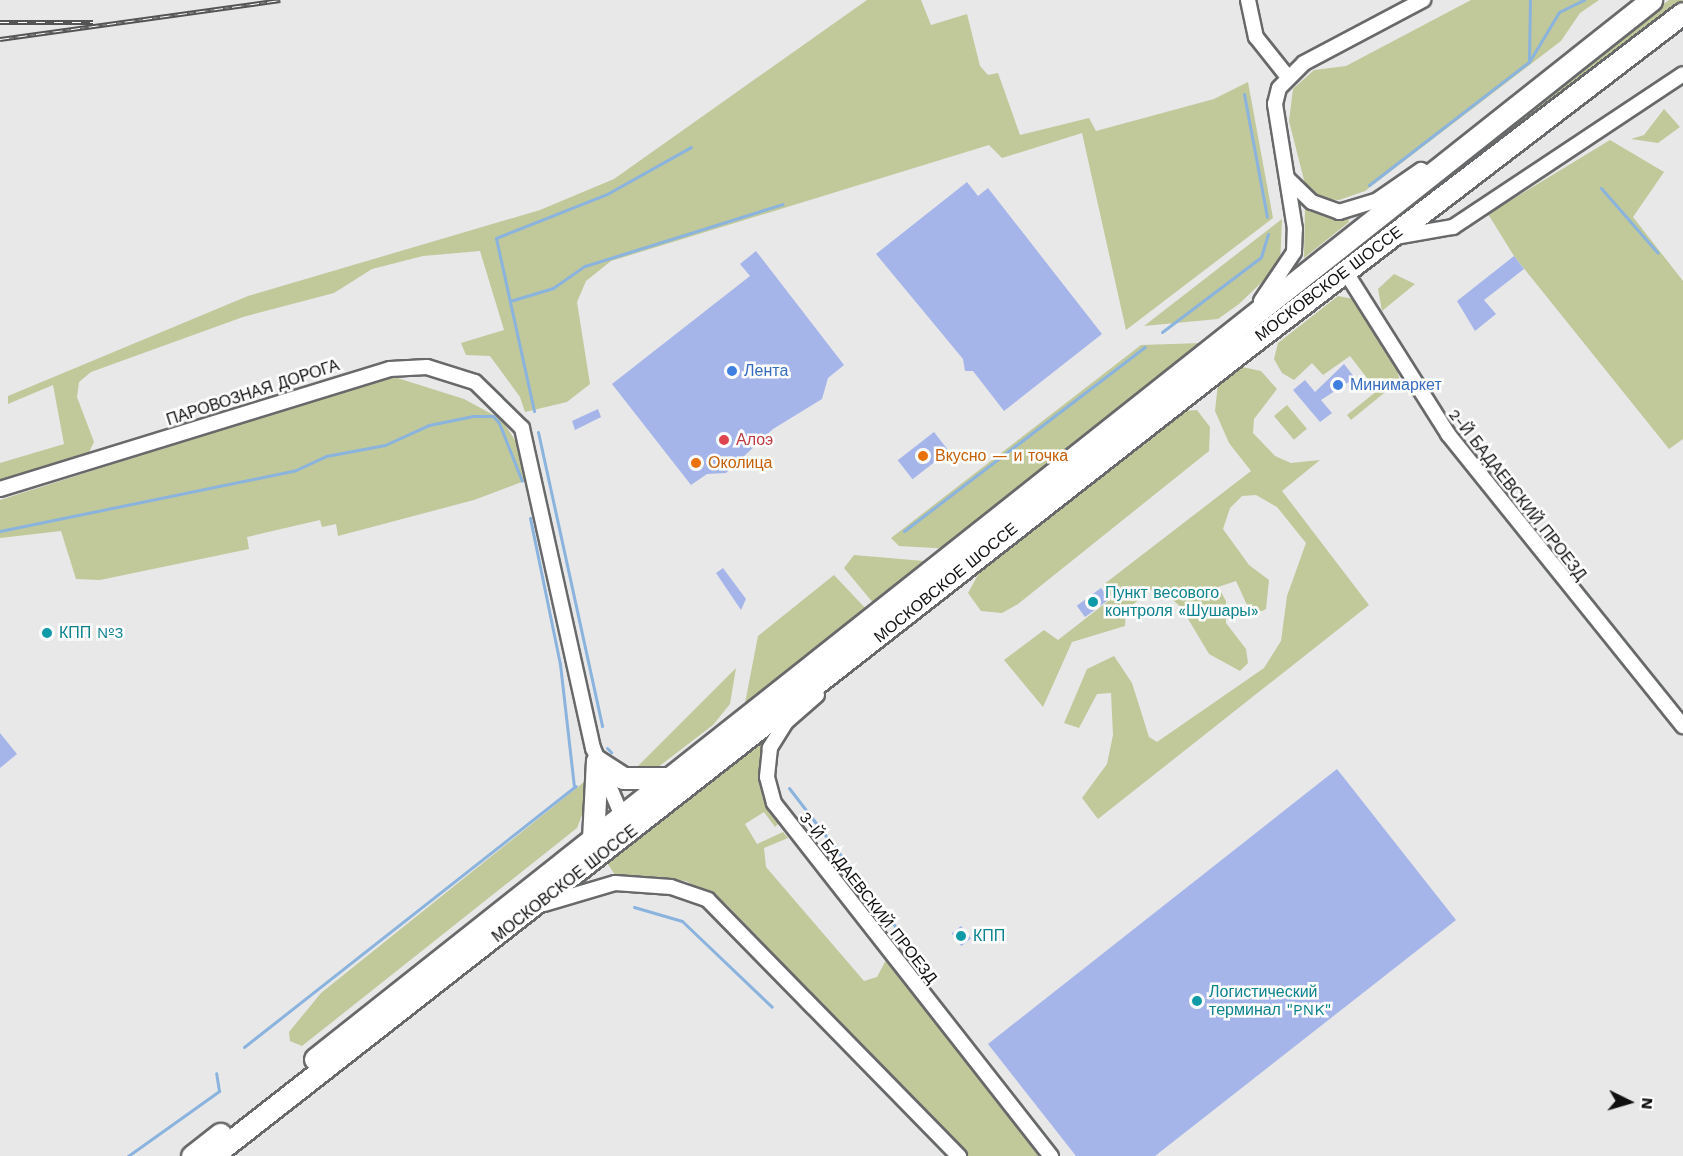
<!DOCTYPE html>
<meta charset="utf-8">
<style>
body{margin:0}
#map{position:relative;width:1683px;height:1156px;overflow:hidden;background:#e8e8e9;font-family:"Work Sans",sans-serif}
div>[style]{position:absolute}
.green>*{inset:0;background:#c1c89a;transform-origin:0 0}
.stream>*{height:3px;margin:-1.5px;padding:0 1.5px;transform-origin:1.5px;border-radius:1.5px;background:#8ab3de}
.building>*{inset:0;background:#a5b5e9;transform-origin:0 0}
.roads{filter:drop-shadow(2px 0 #68696a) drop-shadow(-2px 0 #68696a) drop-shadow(0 2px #68696a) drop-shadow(0 -2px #68696a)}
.minor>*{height:14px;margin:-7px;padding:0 7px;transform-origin:7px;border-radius:7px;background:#fff}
.highway>*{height:21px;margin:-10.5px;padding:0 10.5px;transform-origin:10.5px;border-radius:10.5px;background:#fff}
.rail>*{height:5px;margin-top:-2.5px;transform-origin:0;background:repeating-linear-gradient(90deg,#fff 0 9px,#545454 0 18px);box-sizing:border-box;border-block:2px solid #545454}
.dots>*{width:16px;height:16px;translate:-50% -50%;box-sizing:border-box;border:3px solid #fff;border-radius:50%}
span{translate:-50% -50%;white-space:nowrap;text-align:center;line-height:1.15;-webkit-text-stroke:5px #fff;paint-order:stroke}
.street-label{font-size:16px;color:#101010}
.shop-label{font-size:16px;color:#366cbe}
.left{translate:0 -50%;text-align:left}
.health-label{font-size:16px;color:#be3a42}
.food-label{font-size:16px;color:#c56008}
.culture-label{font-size:16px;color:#0d838f}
.north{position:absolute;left:1599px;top:1072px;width:60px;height:60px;-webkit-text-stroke:4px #fff;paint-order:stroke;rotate:95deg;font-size:16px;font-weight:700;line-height:24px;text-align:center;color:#101010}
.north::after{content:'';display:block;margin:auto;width:21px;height:27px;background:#101010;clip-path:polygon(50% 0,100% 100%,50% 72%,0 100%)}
</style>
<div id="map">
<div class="green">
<div style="clip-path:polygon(867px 0,921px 0,931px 25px,967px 14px,980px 66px,988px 75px,998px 73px,1020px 135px,1089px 118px,1096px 131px,1214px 99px,1248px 82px,1273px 218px,1126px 330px,1082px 133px,1002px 158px,989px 145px,611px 261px,586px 281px,577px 302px,590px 384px,567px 402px,525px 412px,520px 397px,490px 356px,466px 355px,461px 343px,504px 330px,480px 251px,423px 256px,372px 269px,334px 293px,243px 317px,91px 372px,79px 382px,77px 397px,94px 442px,89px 452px,0 481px,0 463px,64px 444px,53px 385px,8px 404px,8px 396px,248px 296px,540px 210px,614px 179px)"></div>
<div style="clip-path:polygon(1471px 0,1599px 0,1580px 13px,1561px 41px,1365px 191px,1339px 200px,1322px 199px,1306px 188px,1289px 121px,1293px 89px,1314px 70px,1346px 66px)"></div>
<div style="clip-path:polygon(1669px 0,1683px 0,1270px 321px,1266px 315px)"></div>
<div style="clip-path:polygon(1664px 109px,1680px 127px,1658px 143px,1631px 139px,1644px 135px)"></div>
<div style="clip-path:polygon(1610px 140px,1664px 172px,1633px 217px,1683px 281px,1683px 439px,1669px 449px,1514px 256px,1488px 214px)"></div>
<div style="clip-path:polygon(1305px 205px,1348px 217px,1349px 222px,1304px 258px)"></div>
<div style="clip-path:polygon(1282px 219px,1280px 265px,1239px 304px,1218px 319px,1144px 326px)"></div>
<div style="clip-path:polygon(1394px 274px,1415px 284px,1382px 311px,1378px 289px)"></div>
<div style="clip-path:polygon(1338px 296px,1359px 300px,1387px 340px,1400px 380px,1351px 420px,1347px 415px,1377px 391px,1350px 356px,1323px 375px,1312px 363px,1294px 380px,1282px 373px,1274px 359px,1278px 343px)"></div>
<div style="clip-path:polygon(1202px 343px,952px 549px,899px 546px,891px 538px,1141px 345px)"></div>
<div style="clip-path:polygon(1242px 367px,1261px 371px,1277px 389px,1254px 419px,1253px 433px,1275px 456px,1291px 463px,1320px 460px,1282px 491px,1369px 605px,1098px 819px,1082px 798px,1107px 764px,1113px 735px,1111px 693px,1097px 694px,1079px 728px,1064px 723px,1087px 669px,1114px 656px,1132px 683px,1149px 737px,1157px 742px,1264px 668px,1281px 641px,1287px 596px,1306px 543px,1277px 507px,1256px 495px,1242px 496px,1230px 508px,1223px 529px,1249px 565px,1269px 580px,1266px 609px,1252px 616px,1236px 581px,1218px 587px,1226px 601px,1226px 623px,1246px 649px,1248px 663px,1240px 671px,1209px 654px,1181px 607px,1156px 586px,1126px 610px,1125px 626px,1072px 642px,1043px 707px,1004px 660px,1044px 630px,1058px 640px,1112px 598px,1103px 585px,1251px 471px,1229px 443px,1215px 411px,1218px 383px)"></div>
<div style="clip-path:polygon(391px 376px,464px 399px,501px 419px,519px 446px,527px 480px,474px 500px,338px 536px,336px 524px,322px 527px,320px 520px,247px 537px,249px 549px,100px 580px,76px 579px,61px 531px,0 538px,0 500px)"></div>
<div style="left:1287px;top:405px;width:31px;height:17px;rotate:50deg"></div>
<div style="clip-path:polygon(1197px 410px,1210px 427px,1209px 451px,1018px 604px,1002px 613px,981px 611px,968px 593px,979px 573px,1184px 411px)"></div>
<div style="clip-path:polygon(854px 555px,924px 561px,928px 565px,874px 604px,844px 568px)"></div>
<div style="clip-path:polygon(834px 575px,867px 610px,749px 706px,745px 703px,758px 636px)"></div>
<div style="clip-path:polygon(736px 668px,730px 704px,713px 725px,653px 771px,632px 772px)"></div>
<div style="clip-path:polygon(768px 734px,762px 796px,779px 823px,775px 827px,764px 812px,745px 824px,757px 844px,783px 832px,788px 838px,764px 848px,766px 867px,864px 981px,877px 977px,886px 960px,1040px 1156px,968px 1156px,726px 904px,686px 881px,615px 875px,606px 861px)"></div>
<div style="clip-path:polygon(584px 782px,584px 810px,577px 828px,302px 1046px,290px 1041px,289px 1032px,321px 993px)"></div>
</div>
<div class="stream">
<div style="left:1529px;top:61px;width:61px;rotate:-89.1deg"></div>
<div style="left:1244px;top:94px;width:125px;rotate:79.4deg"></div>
<div style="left:1369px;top:185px;width:202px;rotate:-37.6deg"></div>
<div style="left:1529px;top:62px;width:58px;rotate:-59deg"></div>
<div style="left:1559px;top:12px;width:28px;rotate:-26deg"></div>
<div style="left:1601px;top:188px;width:86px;rotate:48.8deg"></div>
<div style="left:510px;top:301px;width:45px;rotate:-16.8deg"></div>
<div style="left:553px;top:288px;width:39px;rotate:-35deg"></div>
<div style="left:585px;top:266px;width:207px;rotate:-17.4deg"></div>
<div style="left:1162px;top:332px;width:124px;rotate:-37.1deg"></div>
<div style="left:1261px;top:257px;width:24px;rotate:-73deg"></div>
<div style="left:534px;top:411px;width:177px;rotate:-102.4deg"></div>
<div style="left:496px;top:238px;width:119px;rotate:-21.6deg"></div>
<div style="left:607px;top:194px;width:96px;rotate:-29.2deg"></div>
<div style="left:538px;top:432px;width:301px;rotate:77.7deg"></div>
<div style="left:530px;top:518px;width:149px;rotate:78.4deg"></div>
<div style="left:560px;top:664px;width:124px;rotate:83.5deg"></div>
<div style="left:0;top:531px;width:302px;rotate:-11.6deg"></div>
<div style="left:296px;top:470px;width:33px;rotate:-25deg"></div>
<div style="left:326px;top:456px;width:60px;rotate:-10.6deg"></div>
<div style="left:385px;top:445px;width:48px;rotate:-24.4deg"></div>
<div style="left:429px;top:425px;width:45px;rotate:-11.6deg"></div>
<div style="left:473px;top:416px;width:20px"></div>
<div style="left:493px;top:416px;width:9px;rotate:49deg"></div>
<div style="left:499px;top:423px;width:62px;rotate:68.4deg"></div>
<div style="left:904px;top:531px;width:303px;rotate:-37.4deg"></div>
<div style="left:607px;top:748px;width:6px;rotate:45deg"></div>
<div style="left:789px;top:788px;width:210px;rotate:52.5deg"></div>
<div style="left:634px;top:907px;width:50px;rotate:16.3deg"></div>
<div style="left:682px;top:921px;width:124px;rotate:43.7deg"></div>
<div style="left:244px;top:1047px;width:422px;rotate:-38.2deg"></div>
<div style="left:128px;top:1156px;width:112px;rotate:-35.5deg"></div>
<div style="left:219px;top:1091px;width:18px;rotate:-99deg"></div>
</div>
<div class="building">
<div style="clip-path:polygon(967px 182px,978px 196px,988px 188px,1102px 334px,1004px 411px,973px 371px,965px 371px,963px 359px,876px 254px)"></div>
<div style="clip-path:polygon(756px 251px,844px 365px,828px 378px,822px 399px,773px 429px,726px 473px,707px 474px,691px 485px,612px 384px,750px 276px,740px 264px)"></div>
<div style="clip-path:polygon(1514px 256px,1524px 269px,1484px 300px,1496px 314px,1475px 331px,1457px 301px)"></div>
<div style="clip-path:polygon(1344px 364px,1355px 378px,1321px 400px,1332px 413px,1320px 422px,1293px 390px,1305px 380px,1315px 392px)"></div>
<div style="clip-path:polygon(598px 409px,601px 417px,575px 430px,572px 421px)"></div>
<div style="left:934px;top:432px;width:24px;height:46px;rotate:52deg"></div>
<div style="clip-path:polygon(723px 568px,746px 599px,741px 610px,716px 573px)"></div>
<div style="left:1101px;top:588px;width:14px;height:30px;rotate:54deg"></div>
<div style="clip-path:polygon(0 733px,17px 754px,0 768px)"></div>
<div style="clip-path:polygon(1337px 769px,1456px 920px,1155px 1156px,1076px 1156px,988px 1044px)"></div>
<div style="left:961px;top:926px;width:16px;height:12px;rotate:52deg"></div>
</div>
<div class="roads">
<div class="minor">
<div style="left:1248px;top:0;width:38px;rotate:78deg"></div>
<div style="left:1256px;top:37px;width:50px;rotate:51.5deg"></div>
<div style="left:1288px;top:179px;width:33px;rotate:44deg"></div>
<div style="left:1312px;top:202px;width:29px;rotate:20deg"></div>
<div style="left:1339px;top:212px;width:39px;rotate:-17deg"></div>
<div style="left:1376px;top:201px;width:55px;rotate:-34.6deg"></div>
<div style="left:1395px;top:237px;width:59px;rotate:-9.8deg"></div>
<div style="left:1453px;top:227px;width:276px;rotate:-33.6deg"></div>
<div style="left:1345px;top:271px;width:193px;rotate:57.7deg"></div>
<div style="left:1448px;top:434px;width:375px;rotate:51.2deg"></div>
<div style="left:1261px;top:301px;width:59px;rotate:-56deg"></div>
<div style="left:1294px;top:252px;width:23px;rotate:-88deg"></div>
<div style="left:1295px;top:229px;width:127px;rotate:-99.1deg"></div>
<div style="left:1275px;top:104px;width:16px;rotate:-76deg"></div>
<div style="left:1279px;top:88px;width:35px;rotate:-45deg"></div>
<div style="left:1304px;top:63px;width:135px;rotate:-27.9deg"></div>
<div style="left:0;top:489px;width:408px;rotate:-17.1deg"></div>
<div style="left:390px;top:369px;width:37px;rotate:-3deg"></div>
<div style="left:427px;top:367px;width:50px;rotate:17.4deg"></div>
<div style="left:475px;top:382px;width:66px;rotate:44.4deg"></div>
<div style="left:522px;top:428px;width:328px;rotate:77.5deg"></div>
<div style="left:593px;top:748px;width:82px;rotate:66.9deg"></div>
<div style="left:817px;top:695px;width:41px;rotate:138.9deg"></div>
<div style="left:786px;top:722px;width:31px;rotate:122deg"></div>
<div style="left:770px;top:748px;width:29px;rotate:96deg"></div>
<div style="left:767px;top:777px;width:27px;rotate:75deg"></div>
<div style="left:774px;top:803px;width:449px;rotate:51.9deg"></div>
<div style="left:544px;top:904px;width:74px;rotate:-16.5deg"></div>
<div style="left:615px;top:883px;width:56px;rotate:4.1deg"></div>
<div style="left:671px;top:887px;width:39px;rotate:19deg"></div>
<div style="left:708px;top:900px;width:359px;rotate:45.6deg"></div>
</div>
<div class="highway">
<div style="left:597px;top:761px;width:31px;rotate:33deg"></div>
<div style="left:623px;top:778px;width:45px"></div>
<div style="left:593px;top:839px;width:78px;rotate:-87.1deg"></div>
<div style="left:315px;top:1059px;width:1705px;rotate:-38.4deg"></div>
<div style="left:192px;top:1156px;width:36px;rotate:-38deg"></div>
<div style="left:212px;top:1156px;width:1316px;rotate:-38.03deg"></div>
<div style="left:1249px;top:345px;width:546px;rotate:-37.42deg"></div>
</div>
</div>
<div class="rail">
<div style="left:0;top:22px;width:93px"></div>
<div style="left:0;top:39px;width:283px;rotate:-7.9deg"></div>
</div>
<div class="dots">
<div style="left:732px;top:371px;background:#3f7fe0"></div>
<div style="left:1338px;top:385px;background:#3f7fe0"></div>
<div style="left:724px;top:440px;background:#e0444e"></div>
<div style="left:923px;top:456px;background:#e8710a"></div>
<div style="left:696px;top:463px;background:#e8710a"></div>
<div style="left:1093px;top:602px;background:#0f9aa8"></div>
<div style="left:47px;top:633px;background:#0f9aa8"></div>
<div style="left:961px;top:936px;background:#0f9aa8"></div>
<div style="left:1197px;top:1001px;background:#0f9aa8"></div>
</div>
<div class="street-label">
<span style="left:1329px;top:284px;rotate:-37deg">МОСКОВСКОЕ ШОССЕ</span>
<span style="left:253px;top:393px;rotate:-18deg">ПАРОВОЗНАЯ ДОРОГА</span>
<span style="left:1517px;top:495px;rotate:52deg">2-Й БАДАЕВСКИЙ ПРОЕЗД</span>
<span style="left:946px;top:583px;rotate:-39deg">МОСКОВСКОЕ ШОССЕ</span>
<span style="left:565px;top:884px;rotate:-38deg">МОСКОВСКОЕ ШОССЕ</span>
<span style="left:868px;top:898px;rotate:52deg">3-Й БАДАЕВСКИЙ ПРОЕЗД</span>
</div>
<div class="shop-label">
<span class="left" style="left:744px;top:371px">Лента</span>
<span class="left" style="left:1350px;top:385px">Минимаркет</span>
</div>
<div class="health-label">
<span class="left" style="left:736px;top:440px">Алоэ</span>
</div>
<div class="food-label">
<span class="left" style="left:935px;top:456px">Вкусно — и точка</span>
<span class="left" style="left:708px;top:463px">Околица</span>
</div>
<div class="culture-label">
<span class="left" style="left:1105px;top:602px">Пункт весового<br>контроля «Шушары»</span>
<span class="left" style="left:59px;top:633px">КПП №3</span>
<span class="left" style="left:973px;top:936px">КПП</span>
<span class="left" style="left:1209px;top:1001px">Логистический<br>терминал "PNK"</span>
</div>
<div class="north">N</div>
</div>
